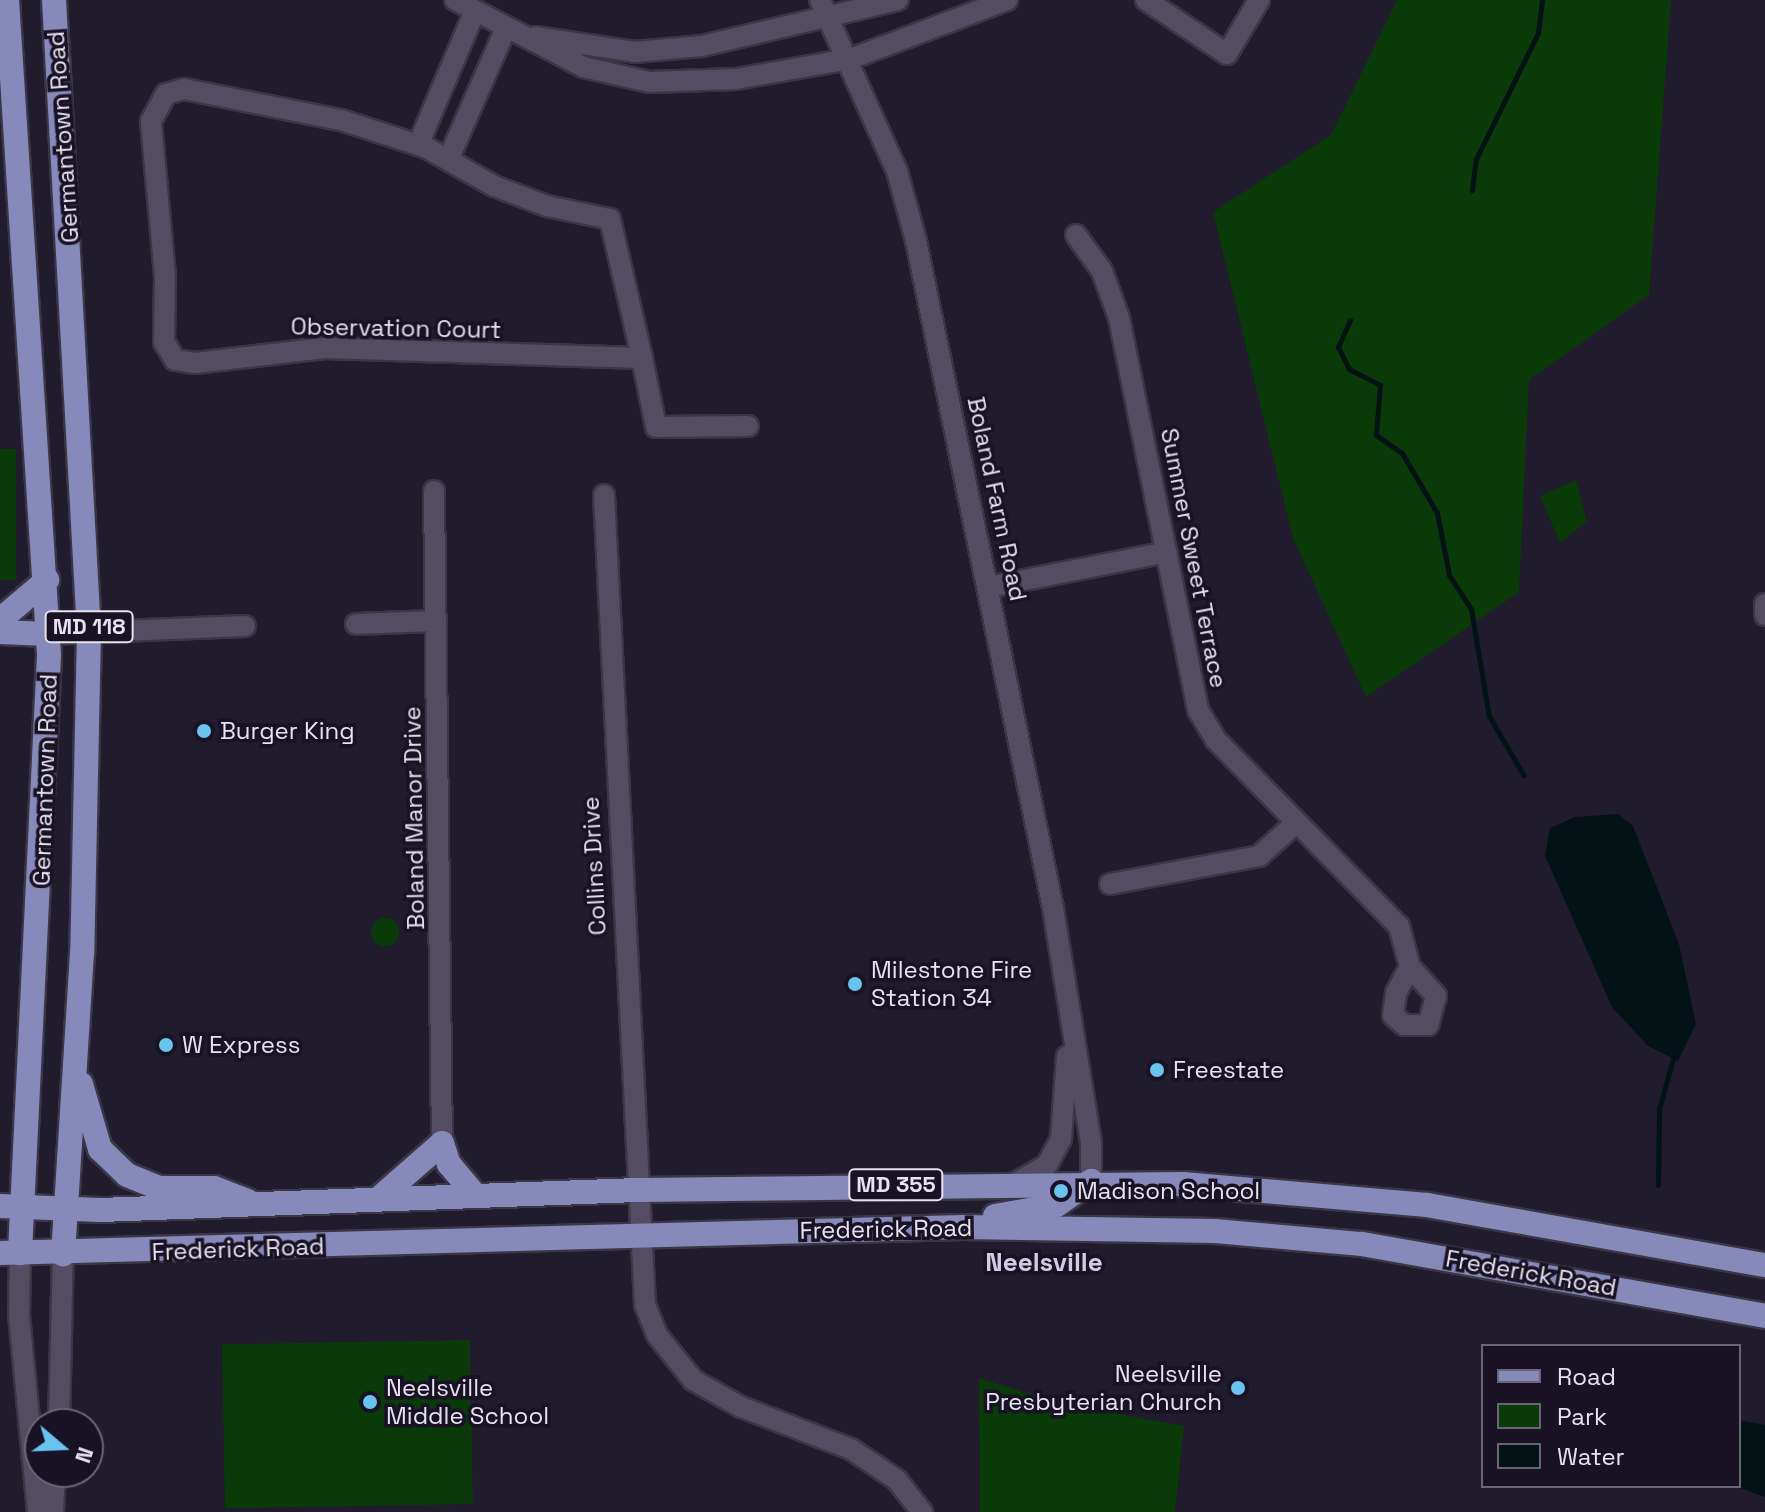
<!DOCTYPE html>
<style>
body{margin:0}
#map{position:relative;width:1765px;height:1512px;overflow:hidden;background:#211b2e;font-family:"Space Grotesk",sans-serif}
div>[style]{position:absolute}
.green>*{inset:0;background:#093a08;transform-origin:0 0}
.round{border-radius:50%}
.water>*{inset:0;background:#031315}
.stream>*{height:5px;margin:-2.5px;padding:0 2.5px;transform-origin:2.5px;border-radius:2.5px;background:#031315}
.roads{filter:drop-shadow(2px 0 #3b3646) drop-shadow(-2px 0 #3b3646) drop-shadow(0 2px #3b3646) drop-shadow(0 -2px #3b3646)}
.minor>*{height:20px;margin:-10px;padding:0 10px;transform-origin:10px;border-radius:10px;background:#534c62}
.major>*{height:24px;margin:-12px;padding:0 12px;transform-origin:12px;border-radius:12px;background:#8789bb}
.dots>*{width:22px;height:22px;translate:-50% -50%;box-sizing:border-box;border:4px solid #181224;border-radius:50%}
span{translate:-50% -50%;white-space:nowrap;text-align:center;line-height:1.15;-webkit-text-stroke:7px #181224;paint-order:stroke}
.shield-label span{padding:2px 6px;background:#181224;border:2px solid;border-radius:6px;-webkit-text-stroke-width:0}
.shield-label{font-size:22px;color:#e6e2f0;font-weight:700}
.street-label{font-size:24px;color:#e6e2f0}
.poi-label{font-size:24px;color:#e6e2f0}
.left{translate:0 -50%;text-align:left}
.right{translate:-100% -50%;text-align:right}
.neighbourhood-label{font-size:26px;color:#d3cbe6;font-weight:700}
.legend{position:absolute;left:1481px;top:1344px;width:260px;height:144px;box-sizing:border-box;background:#181224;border:2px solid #6a6576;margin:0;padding:10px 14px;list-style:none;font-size:24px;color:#e6e2f0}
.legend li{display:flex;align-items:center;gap:16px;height:40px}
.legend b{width:40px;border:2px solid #6a6576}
.north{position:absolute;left:24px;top:1408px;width:80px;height:80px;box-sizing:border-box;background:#181224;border:2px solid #6a6576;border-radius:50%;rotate:109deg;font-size:22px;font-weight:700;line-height:32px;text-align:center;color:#e6e2f0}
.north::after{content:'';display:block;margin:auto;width:28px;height:36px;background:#66c4ef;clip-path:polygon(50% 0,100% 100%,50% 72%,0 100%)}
</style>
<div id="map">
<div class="green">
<div style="clip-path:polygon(1397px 0,1671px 0,1649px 295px,1529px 380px,1519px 592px,1366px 697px,1293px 538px,1213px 212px,1331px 135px)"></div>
<div style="left:0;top:449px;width:16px;height:131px"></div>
<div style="clip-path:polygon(1576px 480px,1587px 521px,1560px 543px,1540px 496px)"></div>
<div class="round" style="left:371px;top:918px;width:28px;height:28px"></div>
<div style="left:470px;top:1340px;width:164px;height:248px;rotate:89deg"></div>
<div style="clip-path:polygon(979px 1378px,1055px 1402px,1184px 1426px,1175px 1512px,980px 1512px)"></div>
</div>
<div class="water">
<div style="clip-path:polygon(1618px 814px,1633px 826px,1679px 944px,1696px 1024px,1678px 1061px,1648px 1046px,1612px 1007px,1545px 856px,1550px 828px,1575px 817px)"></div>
<div style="clip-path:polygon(1739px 1420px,1765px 1425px,1765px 1497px,1735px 1486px)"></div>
</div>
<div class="stream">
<div style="left:1472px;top:190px;width:31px;rotate:-83deg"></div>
<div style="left:1476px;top:159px;width:140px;rotate:-63.8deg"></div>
<div style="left:1538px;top:33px;width:33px;rotate:-83deg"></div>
<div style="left:1350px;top:320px;width:30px;rotate:114deg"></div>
<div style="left:1338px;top:347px;width:25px;rotate:63deg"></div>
<div style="left:1349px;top:369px;width:35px;rotate:27deg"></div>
<div style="left:1380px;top:385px;width:50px;rotate:94.6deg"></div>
<div style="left:1376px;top:435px;width:32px;rotate:35deg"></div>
<div style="left:1402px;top:453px;width:69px;rotate:59.7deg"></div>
<div style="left:1437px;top:513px;width:63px;rotate:79deg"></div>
<div style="left:1449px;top:575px;width:40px;rotate:57.1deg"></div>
<div style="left:1471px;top:609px;width:109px;rotate:80.5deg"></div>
<div style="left:1489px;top:716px;width:69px;rotate:59.7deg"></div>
<div style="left:1658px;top:1185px;width:76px;rotate:-89.2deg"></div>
<div style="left:1659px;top:1109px;width:52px;rotate:-74.4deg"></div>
</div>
<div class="roads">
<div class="minor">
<div style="left:455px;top:0;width:144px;rotate:27.6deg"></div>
<div style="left:583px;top:67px;width:68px;rotate:12.8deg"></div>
<div style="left:649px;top:82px;width:87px;rotate:-2deg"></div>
<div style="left:736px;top:79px;width:116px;rotate:-10deg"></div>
<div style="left:850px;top:59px;width:168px;rotate:-20.6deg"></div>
<div style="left:820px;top:0;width:188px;rotate:65.8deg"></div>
<div style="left:897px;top:171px;width:73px;rotate:74.8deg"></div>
<div style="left:916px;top:241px;width:681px;rotate:78.39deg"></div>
<div style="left:1053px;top:908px;width:238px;rotate:80.8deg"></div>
<div style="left:1091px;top:1143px;width:38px;rotate:90deg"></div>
<div style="left:1146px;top:0;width:97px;rotate:33.7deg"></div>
<div style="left:1227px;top:54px;width:63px;rotate:-59.3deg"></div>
<div style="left:535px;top:37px;width:101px;rotate:8.5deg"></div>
<div style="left:635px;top:52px;width:67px;rotate:-5.1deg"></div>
<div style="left:702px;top:46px;width:201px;rotate:-13.2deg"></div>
<div style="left:184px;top:89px;width:160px;rotate:11.2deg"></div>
<div style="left:341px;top:120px;width:90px;rotate:18deg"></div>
<div style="left:427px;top:148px;width:77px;rotate:29.6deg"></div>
<div style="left:494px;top:186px;width:57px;rotate:20.7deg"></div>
<div style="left:547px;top:206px;width:64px;rotate:11.7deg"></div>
<div style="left:610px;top:219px;width:143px;rotate:77deg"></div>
<div style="left:642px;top:358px;width:317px;rotate:-178.2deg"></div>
<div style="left:325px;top:348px;width:131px;rotate:173.4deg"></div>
<div style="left:195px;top:363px;width:20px;rotate:-171deg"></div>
<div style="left:175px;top:360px;width:21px;rotate:-121deg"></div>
<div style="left:164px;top:342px;width:66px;rotate:-89.1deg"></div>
<div style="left:165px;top:276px;width:156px;rotate:-95.2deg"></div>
<div style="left:151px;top:121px;width:31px;rotate:-61deg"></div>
<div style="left:166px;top:94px;width:19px;rotate:-16deg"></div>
<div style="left:418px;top:145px;width:143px;rotate:-67deg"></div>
<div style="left:448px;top:160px;width:144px;rotate:-66.3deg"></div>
<div style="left:1076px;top:235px;width:44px;rotate:54.2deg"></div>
<div style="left:1102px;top:271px;width:50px;rotate:70.1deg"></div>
<div style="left:1119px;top:318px;width:400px;rotate:78.6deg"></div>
<div style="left:1198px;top:710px;width:35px;rotate:59deg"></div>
<div style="left:1216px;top:740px;width:261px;rotate:45.5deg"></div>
<div style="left:1399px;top:926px;width:42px;rotate:75deg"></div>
<div style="left:1410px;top:967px;width:39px;rotate:48deg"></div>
<div style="left:1436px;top:996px;width:30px;rotate:105deg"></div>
<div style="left:1428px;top:1025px;width:24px;rotate:180deg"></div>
<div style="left:1404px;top:1025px;width:15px;rotate:-138deg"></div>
<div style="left:1393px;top:1015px;width:22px;rotate:-82deg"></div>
<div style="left:1396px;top:993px;width:30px;rotate:-62deg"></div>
<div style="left:642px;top:358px;width:70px;rotate:78.5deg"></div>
<div style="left:656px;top:427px;width:92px;rotate:-0.6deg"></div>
<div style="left:434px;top:491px;width:652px;rotate:89.3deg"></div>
<div style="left:604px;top:495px;width:811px;rotate:87.1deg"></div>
<div style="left:645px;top:1305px;width:32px;rotate:68deg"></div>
<div style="left:657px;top:1335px;width:58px;rotate:51.3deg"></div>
<div style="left:693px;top:1380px;width:55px;rotate:29.4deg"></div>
<div style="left:741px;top:1407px;width:118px;rotate:20.9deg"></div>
<div style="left:851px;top:1449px;width:55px;rotate:34deg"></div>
<div style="left:897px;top:1480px;width:41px;rotate:52deg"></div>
<div style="left:989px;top:587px;width:181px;rotate:-11.1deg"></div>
<div style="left:1765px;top:604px;width:11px;rotate:90deg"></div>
<div style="left:356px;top:624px;width:78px;rotate:-2.2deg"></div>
<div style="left:47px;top:634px;width:198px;rotate:-2.3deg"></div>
<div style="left:1110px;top:884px;width:152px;rotate:-10.6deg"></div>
<div style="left:1259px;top:856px;width:50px;rotate:-41.7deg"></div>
<div style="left:1016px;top:1183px;width:36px;rotate:-30deg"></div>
<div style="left:1047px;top:1165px;width:30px;rotate:-62deg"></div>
<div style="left:1061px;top:1139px;width:83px;rotate:-85.9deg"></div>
<div style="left:20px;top:1253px;width:62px;rotate:90.9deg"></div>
<div style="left:19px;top:1315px;width:198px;rotate:84.5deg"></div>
<div style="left:59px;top:1424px;width:170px;rotate:-88.7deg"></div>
<div style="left:53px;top:1512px;width:40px;rotate:-87.1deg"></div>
</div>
<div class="major">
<div style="left:7px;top:0;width:656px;rotate:86.33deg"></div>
<div style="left:49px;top:655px;width:599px;rotate:92.78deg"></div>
<div style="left:54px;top:0;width:632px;rotate:86.83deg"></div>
<div style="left:89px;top:631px;width:322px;rotate:91.2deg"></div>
<div style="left:82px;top:953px;width:302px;rotate:93.6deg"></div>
<div style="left:0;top:620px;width:62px;rotate:-40.4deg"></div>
<div style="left:0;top:632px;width:47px;rotate:2.4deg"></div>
<div style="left:81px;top:1084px;width:68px;rotate:73.7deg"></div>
<div style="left:100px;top:1149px;width:37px;rotate:44deg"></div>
<div style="left:127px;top:1175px;width:35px;rotate:22deg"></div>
<div style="left:159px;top:1188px;width:55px"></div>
<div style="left:214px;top:1188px;width:36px;rotate:21deg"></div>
<div style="left:377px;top:1200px;width:86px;rotate:-41.2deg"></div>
<div style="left:442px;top:1143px;width:22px;rotate:72deg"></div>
<div style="left:449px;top:1164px;width:40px;rotate:50deg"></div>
<div style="left:0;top:1206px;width:100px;rotate:2.3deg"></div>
<div style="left:100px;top:1210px;width:539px;rotate:-2.13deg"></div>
<div style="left:639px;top:1190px;width:544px;rotate:-0.63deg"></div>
<div style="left:1183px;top:1184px;width:245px;rotate:4.9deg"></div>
<div style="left:1427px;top:1205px;width:343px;rotate:10.1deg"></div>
<div style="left:995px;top:1216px;width:63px;rotate:-10.1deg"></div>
<div style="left:1057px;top:1205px;width:42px;rotate:-35.2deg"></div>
<div style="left:0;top:1253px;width:963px;rotate:-1.55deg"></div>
<div style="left:963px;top:1227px;width:252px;rotate:0.9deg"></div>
<div style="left:1215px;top:1231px;width:148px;rotate:5.1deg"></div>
<div style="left:1362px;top:1244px;width:409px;rotate:10.1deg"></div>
</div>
</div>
<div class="dots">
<div style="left:204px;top:731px;background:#66c4ef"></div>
<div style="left:855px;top:984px;background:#66c4ef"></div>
<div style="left:166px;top:1045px;background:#66c4ef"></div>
<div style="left:1157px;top:1070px;background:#66c4ef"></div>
<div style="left:1061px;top:1191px;background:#66c4ef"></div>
<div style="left:1238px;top:1388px;background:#66c4ef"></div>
<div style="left:370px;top:1402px;background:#66c4ef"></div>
</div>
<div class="shield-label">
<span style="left:89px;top:627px">MD 118</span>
<span style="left:896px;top:1185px">MD 355</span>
</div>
<div class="street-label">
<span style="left:63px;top:137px;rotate:-94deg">Germantown Road</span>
<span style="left:396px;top:328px;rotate:1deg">Observation Court</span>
<span style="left:997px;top:499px;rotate:78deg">Boland Farm Road</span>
<span style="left:1194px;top:558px;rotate:79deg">Summer Sweet Terrace</span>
<span style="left:45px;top:780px;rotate:-88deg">Germantown Road</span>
<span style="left:414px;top:818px;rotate:-91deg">Boland Manor Drive</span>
<span style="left:594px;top:866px;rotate:-93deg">Collins Drive</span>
<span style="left:886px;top:1229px;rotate:-1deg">Frederick Road</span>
<span style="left:238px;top:1249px;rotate:-2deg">Frederick Road</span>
<span style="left:1531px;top:1273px;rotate:10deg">Frederick Road</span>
</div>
<div class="poi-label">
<span class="left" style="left:220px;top:731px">Burger King</span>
<span class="left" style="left:871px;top:984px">Milestone Fire<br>Station 34</span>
<span class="left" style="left:182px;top:1045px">W Express</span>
<span class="left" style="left:1173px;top:1070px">Freestate</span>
<span class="left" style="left:1077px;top:1191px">Madison School</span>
<span class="right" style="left:1222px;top:1388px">Neelsville<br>Presbyterian Church</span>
<span class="left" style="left:386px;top:1402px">Neelsville<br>Middle School</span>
</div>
<div class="neighbourhood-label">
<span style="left:1044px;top:1263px">Neelsville</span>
</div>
<ul class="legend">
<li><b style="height:10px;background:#8789bb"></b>Road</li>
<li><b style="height:22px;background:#093a08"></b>Park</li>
<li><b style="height:22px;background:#031315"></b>Water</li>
</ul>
<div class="north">N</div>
</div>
